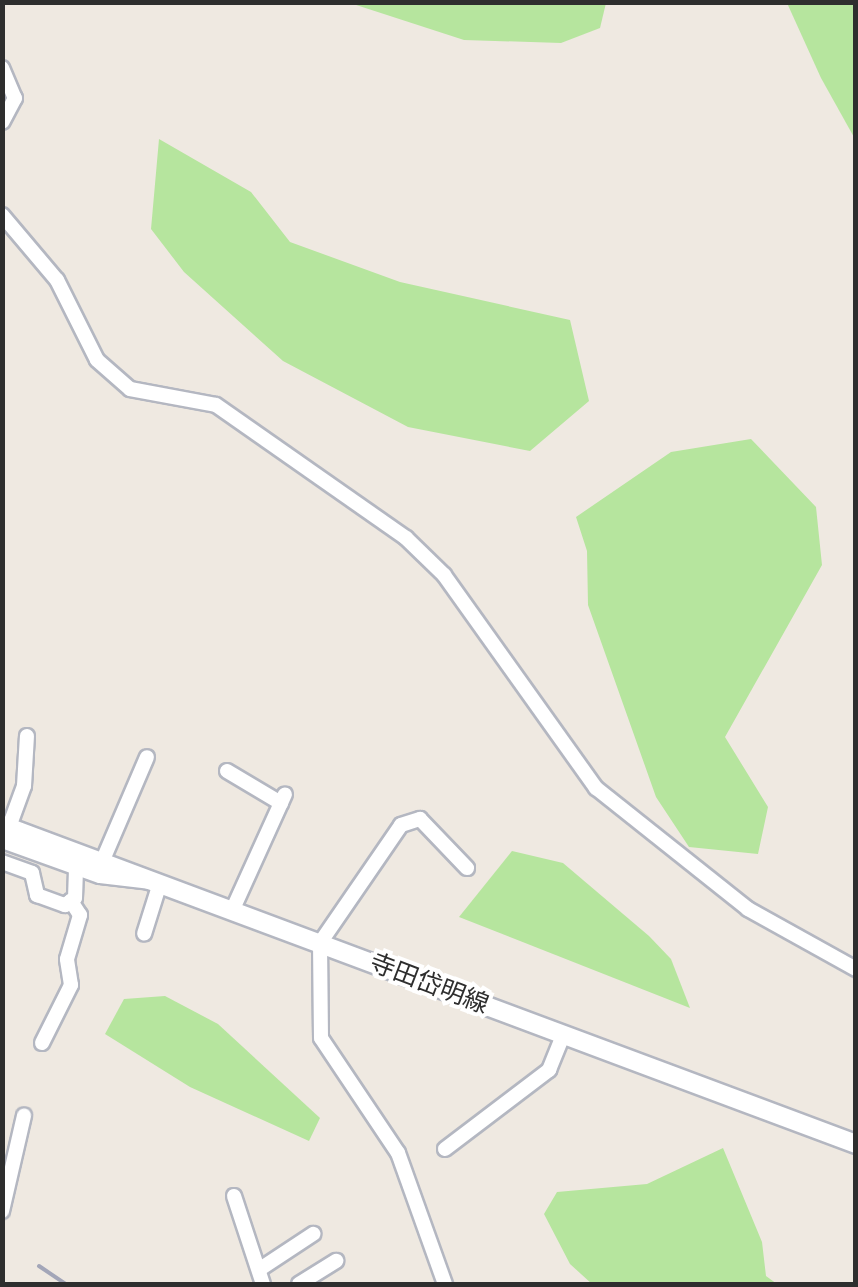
<!DOCTYPE html>
<meta charset="utf-8">
<style>
body{margin:0}
#map{position:relative;width:858px;height:1287px;overflow:hidden;background:#efe9e1;font-family:Rubik,"Noto Sans JP",sans-serif}
div>[style]{position:absolute}
.green>*{inset:0;background:#b6e59e}
.roads{filter:drop-shadow(2px 0 #b4b7c1) drop-shadow(-2px 0 #b4b7c1) drop-shadow(0 2px #b4b7c1) drop-shadow(0 -2px #b4b7c1)}
.minor>*{height:14px;margin:-7px;padding:0 7px;transform-origin:7px;border-radius:7px;background:#fff}
.secondary>*{height:18px;margin:-9px;padding:0 9px;transform-origin:9px;border-radius:9px;background:#fff}
.rail>*{height:4px;margin:-2px;padding:0 2px;transform-origin:2px;border-radius:2px;background:#a3a6b8}
span{translate:-50% -50%;white-space:nowrap;text-align:center;line-height:1.15;-webkit-text-stroke:8px #fff;paint-order:stroke}
.street-label{font-size:25px;color:#2e2e2e}
.frame{position:absolute;inset:0;border:5px solid #2e2e2e;pointer-events:none}
</style>
<div id="map">
<div class="green">
<div style="clip-path:polygon(350px 3px,606px 2px,606px 3px,600px 28px,561px 43px,464px 40px)"></div>
<div style="clip-path:polygon(787px 3px,855px 3px,855px 139px,821px 78px)"></div>
<div style="clip-path:polygon(159px 139px,251px 192px,290px 242px,400px 282px,570px 320px,589px 401px,530px 451px,408px 427px,283px 361px,184px 272px,151px 229px)"></div>
<div style="clip-path:polygon(751px 439px,816px 507px,822px 565px,725px 737px,768px 807px,758px 854px,689px 847px,656px 797px,588px 605px,587px 551px,576px 517px,671px 452px)"></div>
<div style="clip-path:polygon(512px 851px,563px 863px,649px 936px,671px 959px,690px 1008px,459px 917px)"></div>
<div style="clip-path:polygon(165px 996px,218px 1024px,320px 1118px,309px 1141px,190px 1087px,105px 1034px,124px 999px)"></div>
<div style="clip-path:polygon(723px 1148px,762px 1242px,766px 1276px,777px 1284px,592px 1284px,570px 1264px,544px 1214px,557px 1192px,647px 1184px)"></div>
</div>
<div class="roads">
<div class="minor">
<div style="left:2px;top:68px;width:33px;rotate:67deg"></div>
<div style="left:15px;top:98px;width:27px;rotate:118deg"></div>
<div style="left:2px;top:215px;width:85px;rotate:49.8deg"></div>
<div style="left:57px;top:280px;width:89px;rotate:63.4deg"></div>
<div style="left:97px;top:360px;width:44px;rotate:41.3deg"></div>
<div style="left:130px;top:389px;width:87px;rotate:10.5deg"></div>
<div style="left:216px;top:405px;width:232px;rotate:35deg"></div>
<div style="left:406px;top:538px;width:53px;rotate:44.2deg"></div>
<div style="left:444px;top:575px;width:262px;rotate:54.5deg"></div>
<div style="left:596px;top:788px;width:194px;rotate:38.5deg"></div>
<div style="left:748px;top:909px;width:124px;rotate:29.1deg"></div>
<div style="left:227px;top:771px;width:63px;rotate:30.7deg"></div>
<div style="left:9px;top:827px;width:44px;rotate:-69.9deg"></div>
<div style="left:24px;top:786px;width:50px;rotate:-86.6deg"></div>
<div style="left:2px;top:841px;width:104px;rotate:19.7deg"></div>
<div style="left:100px;top:876px;width:60px;rotate:6.7deg"></div>
<div style="left:160px;top:883px;width:53px;rotate:107.4deg"></div>
<div style="left:2px;top:862px;width:32px;rotate:20deg"></div>
<div style="left:102px;top:862px;width:114px;rotate:-66.8deg"></div>
<div style="left:32px;top:873px;width:23px;rotate:77deg"></div>
<div style="left:37px;top:895px;width:30px;rotate:20deg"></div>
<div style="left:65px;top:905px;width:12px;rotate:-35deg"></div>
<div style="left:75px;top:898px;width:30px;rotate:-88deg"></div>
<div style="left:232px;top:911px;width:128px;rotate:-65.6deg"></div>
<div style="left:42px;top:1043px;width:65px;rotate:-63.4deg"></div>
<div style="left:71px;top:985px;width:26px;rotate:-99deg"></div>
<div style="left:67px;top:959px;width:46px;rotate:-73.5deg"></div>
<div style="left:80px;top:915px;width:17px;rotate:-123deg"></div>
<div style="left:445px;top:1149px;width:131px;rotate:-37.2deg"></div>
<div style="left:549px;top:1070px;width:38px;rotate:-68deg"></div>
<div style="left:234px;top:1196px;width:93px;rotate:71.8deg"></div>
<div style="left:2px;top:1211px;width:98px;rotate:-77deg"></div>
<div style="left:260px;top:1269px;width:64px;rotate:-33.4deg"></div>
<div style="left:299px;top:1284px;width:44px;rotate:-31.9deg"></div>
<div style="left:445px;top:1284px;width:139px;rotate:-109.7deg"></div>
<div style="left:398px;top:1153px;width:138px;rotate:-123.8deg"></div>
<div style="left:321px;top:1038px;width:95px;rotate:-90.6deg"></div>
<div style="left:320px;top:943px;width:143px;rotate:-55.5deg"></div>
<div style="left:401px;top:825px;width:20px;rotate:-18deg"></div>
<div style="left:420px;top:819px;width:68px;rotate:46.2deg"></div>
</div>
<div class="secondary">
<div style="left:2px;top:825px;width:912px;rotate:20.48deg"></div>
</div>
</div>
<div class="rail">
<div style="left:39px;top:1266px;width:32px;rotate:34deg"></div>
</div>
<div class="street-label">
<span style="left:429px;top:984px;rotate:21deg">寺田岱明線</span>
</div>
<div class="frame"></div>
</div>
